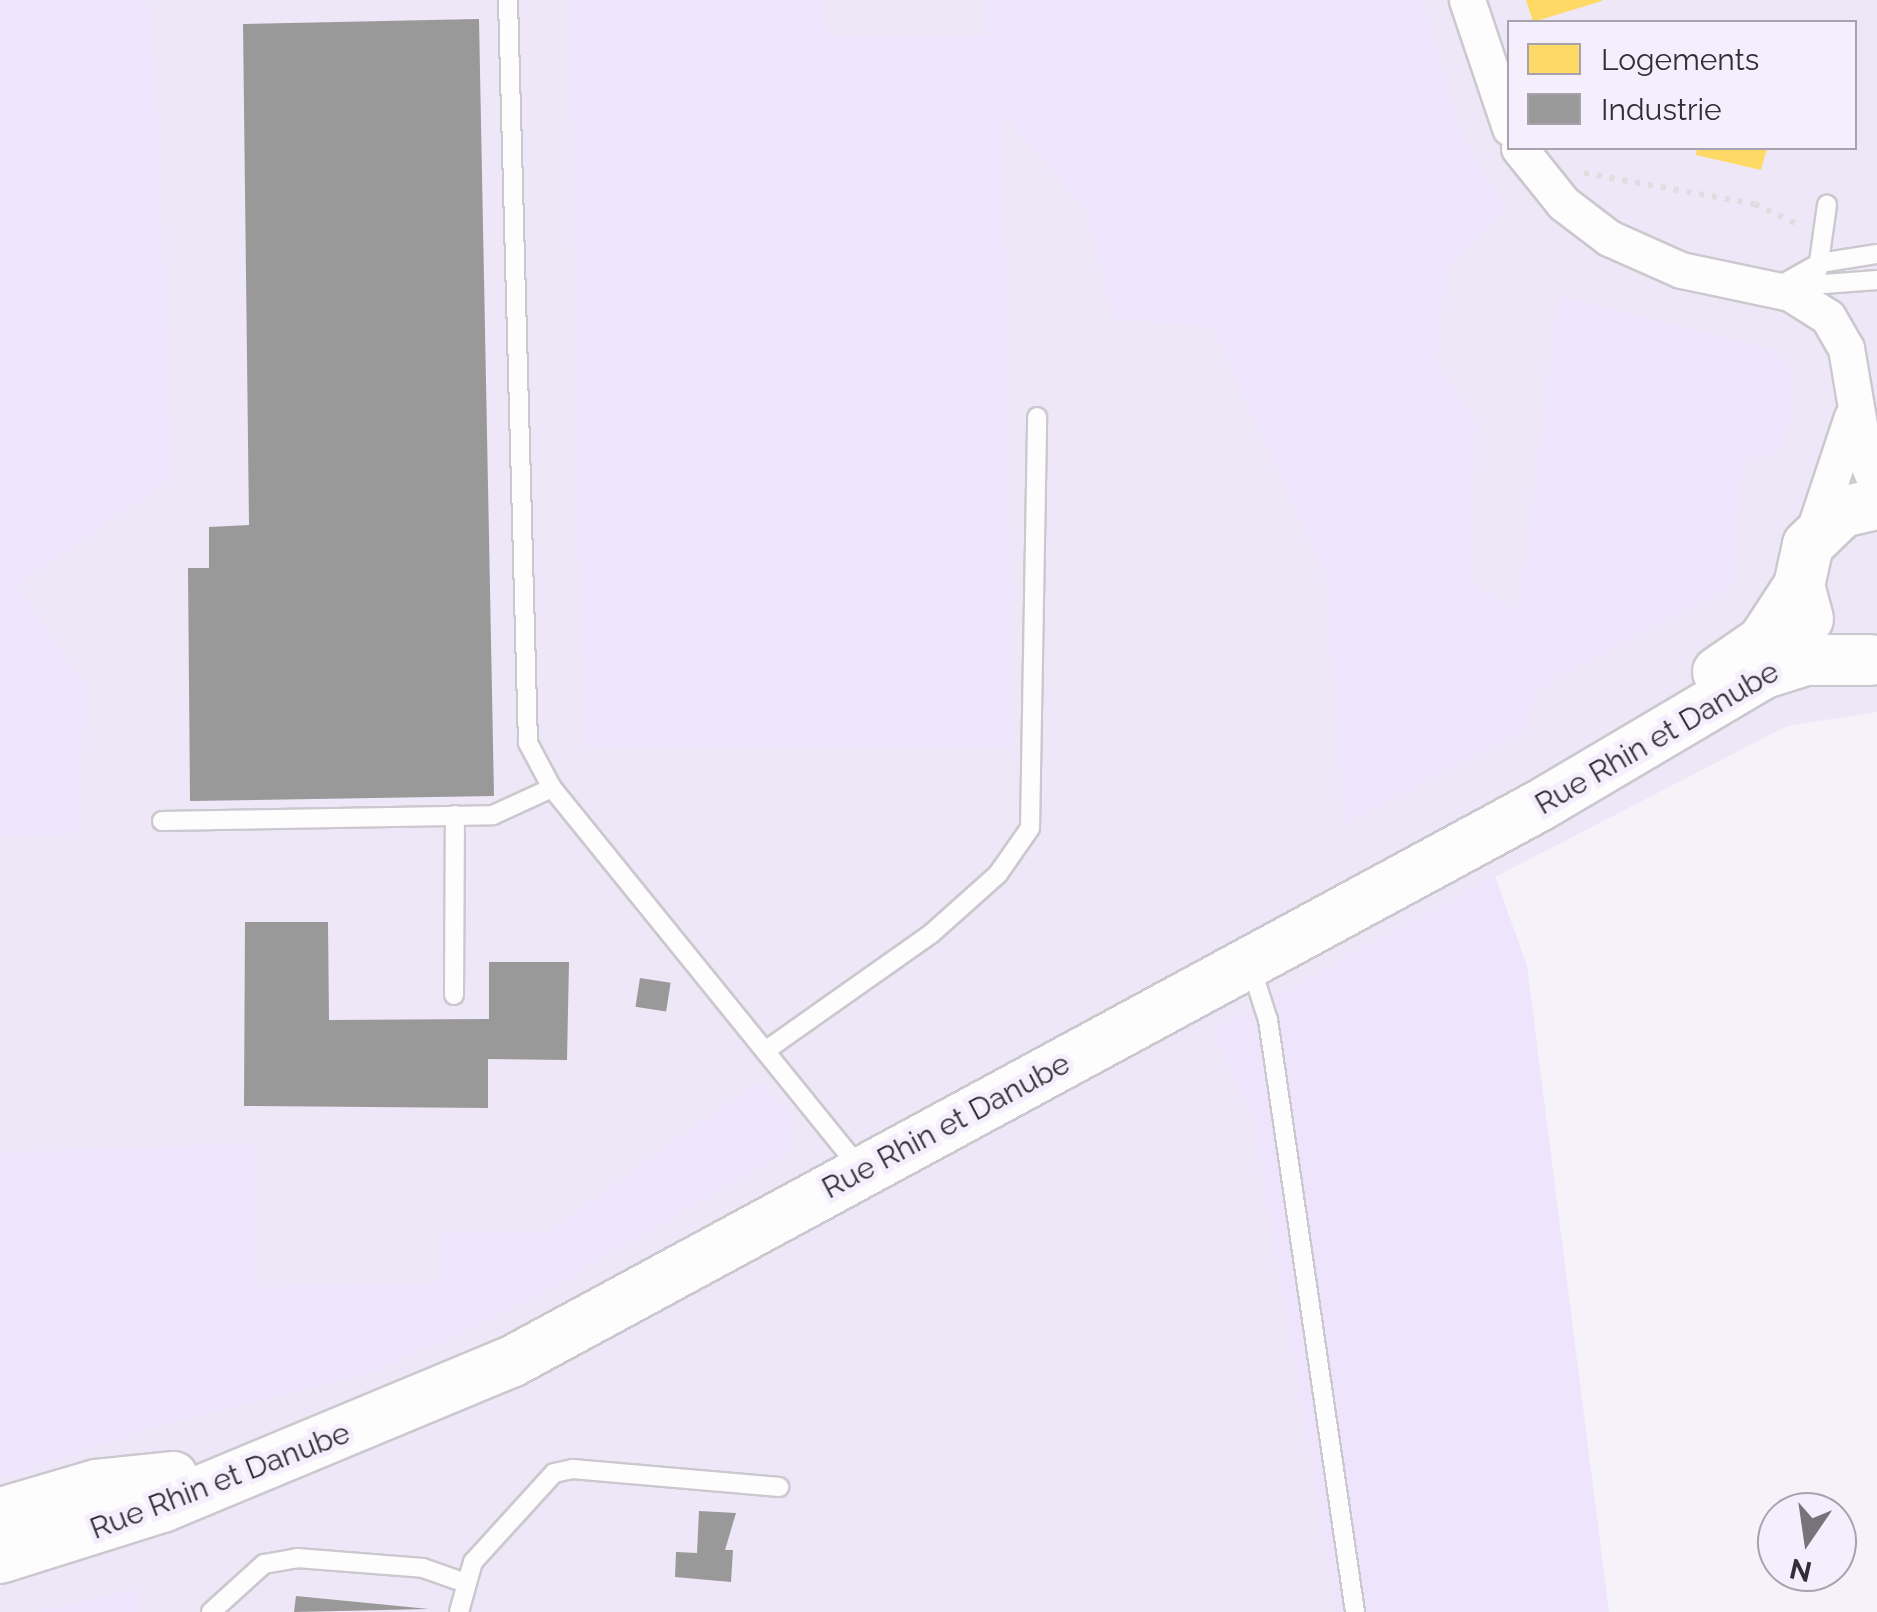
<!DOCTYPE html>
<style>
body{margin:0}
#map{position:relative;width:1877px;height:1612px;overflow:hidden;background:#f6f2fa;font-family:Raleway,sans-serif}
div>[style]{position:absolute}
.built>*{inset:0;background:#eee7f7}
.green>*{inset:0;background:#eee4fb}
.homes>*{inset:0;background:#ffd966}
.industry>*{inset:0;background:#999;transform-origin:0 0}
.path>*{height:6px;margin-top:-3px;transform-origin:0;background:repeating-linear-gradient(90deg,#dedee0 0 5px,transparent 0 13px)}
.roads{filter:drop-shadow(2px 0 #cbc8cf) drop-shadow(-2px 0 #cbc8cf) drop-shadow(0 2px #cbc8cf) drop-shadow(0 -2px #cbc8cf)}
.service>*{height:18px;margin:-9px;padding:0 9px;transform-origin:9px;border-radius:9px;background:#fefdfe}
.minor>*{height:35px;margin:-17.5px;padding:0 17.5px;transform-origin:17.5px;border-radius:17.5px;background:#fefdfe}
.tertiary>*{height:45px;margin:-22.5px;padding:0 22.5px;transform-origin:22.5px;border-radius:22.5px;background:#fefdfe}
.secondary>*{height:50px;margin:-25px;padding:0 25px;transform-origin:25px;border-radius:25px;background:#fefdfe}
span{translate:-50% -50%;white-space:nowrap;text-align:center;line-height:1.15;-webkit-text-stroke:10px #f5effd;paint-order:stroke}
.street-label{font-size:30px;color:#312e36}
.legend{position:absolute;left:1507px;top:20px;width:350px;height:130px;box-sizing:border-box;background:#f5effd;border:2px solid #a7a2ad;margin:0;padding:12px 18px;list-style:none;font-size:30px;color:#312e36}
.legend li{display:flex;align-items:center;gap:20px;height:50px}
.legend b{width:50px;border:2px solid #a7a2ad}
.north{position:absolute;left:1757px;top:1492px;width:100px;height:100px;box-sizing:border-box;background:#f5effd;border:2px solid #a7a2ad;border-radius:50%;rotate:193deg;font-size:28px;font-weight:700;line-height:40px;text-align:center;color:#312e36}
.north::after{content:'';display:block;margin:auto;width:35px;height:45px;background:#76737b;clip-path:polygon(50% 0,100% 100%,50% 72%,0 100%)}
</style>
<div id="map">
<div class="built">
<div style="clip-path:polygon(evenodd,0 0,1877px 0,1877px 712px,1787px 726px,1495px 877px,1565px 1612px,0 1612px,0 0,1510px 22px,1854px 22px,1854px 148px,1510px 148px,1510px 22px)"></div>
</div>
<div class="green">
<div style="clip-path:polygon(0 0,142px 0,152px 7px,173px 477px,16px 586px,86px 687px,77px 833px,0 837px)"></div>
<div style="clip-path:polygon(570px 0,822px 0,829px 35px,989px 35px,985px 0,1423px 0,1464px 141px,1506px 206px,1447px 267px,1436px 363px,1476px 421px,1469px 579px,1518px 614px,1559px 295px,1775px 351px,1791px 368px,1794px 404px,1783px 446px,1742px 466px,1732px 586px,1537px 689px,1525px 730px,1344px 825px,1326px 575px,1213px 328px,1112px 317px,1087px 210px,1002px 112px,1014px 747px,583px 747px)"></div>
<div style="clip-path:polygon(1495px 876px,1527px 966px,1609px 1612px,1337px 1612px,1252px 1114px,1212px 1031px)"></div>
<div style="clip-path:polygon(759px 1081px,791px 1117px,788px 1151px,534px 1297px,381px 1369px,152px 1427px,0 1479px,0 1152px,253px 1144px,256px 1287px,442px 1283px,443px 1232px,548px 1232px)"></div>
<div style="clip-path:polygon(141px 1589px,139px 1612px,37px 1612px)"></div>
</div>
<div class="homes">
<div style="clip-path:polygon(1526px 0,1602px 0,1602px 1px,1533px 22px)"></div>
<div style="clip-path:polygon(1697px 148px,1767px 148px,1761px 170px,1696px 155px)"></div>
</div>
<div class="industry">
<div style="clip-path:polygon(479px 19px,494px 796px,190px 801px,188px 568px,209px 568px,209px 527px,249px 525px,243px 24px)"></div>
<div style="clip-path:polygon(245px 922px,328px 922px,329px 1020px,489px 1019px,489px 962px,569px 962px,567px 1060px,488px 1059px,488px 1108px,244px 1106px)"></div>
<div style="left:640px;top:978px;width:31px;height:29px;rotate:9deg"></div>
<div style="clip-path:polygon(699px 1511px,736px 1513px,725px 1550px,733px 1550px,731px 1582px,675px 1577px,676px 1552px,697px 1553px)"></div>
<div style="clip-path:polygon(296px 1596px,429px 1609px,294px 1612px)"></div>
</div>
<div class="path">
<div style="left:1584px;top:173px;width:174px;rotate:10.3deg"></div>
<div style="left:1755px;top:204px;width:49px;rotate:25.5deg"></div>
</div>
<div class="roads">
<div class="service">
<div style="left:508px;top:0;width:743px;rotate:88.46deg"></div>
<div style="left:528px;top:743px;width:51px;rotate:61.9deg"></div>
<div style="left:552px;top:788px;width:493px;rotate:51deg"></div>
<div style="left:1818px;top:269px;width:65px;rotate:-82deg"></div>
<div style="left:1785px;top:287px;width:92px;rotate:-4.4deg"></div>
<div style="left:1775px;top:288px;width:51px;rotate:-29.1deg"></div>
<div style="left:1820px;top:263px;width:58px;rotate:-9deg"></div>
<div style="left:162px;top:821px;width:331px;rotate:-1deg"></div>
<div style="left:493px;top:815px;width:65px;rotate:-24.6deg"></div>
<div style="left:1251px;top:967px;width:56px;rotate:72.2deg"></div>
<div style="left:1268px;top:1020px;width:598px;rotate:81.64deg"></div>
<div style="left:454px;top:995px;width:180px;rotate:-89.7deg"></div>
<div style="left:765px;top:1051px;width:204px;rotate:-35.2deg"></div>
<div style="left:932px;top:933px;width:89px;rotate:-41.8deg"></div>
<div style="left:998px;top:874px;width:56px;rotate:-55.2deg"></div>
<div style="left:1030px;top:828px;width:411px;rotate:-89deg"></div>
<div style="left:211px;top:1612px;width:72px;rotate:-42.2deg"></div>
<div style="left:264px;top:1564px;width:34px;rotate:-10deg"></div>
<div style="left:297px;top:1558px;width:126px;rotate:4.5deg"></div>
<div style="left:423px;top:1568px;width:42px;rotate:19.3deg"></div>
<div style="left:459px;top:1612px;width:52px;rotate:-74.4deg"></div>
<div style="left:473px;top:1562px;width:120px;rotate:-47.7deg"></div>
<div style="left:554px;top:1473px;width:19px;rotate:-12deg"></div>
<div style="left:573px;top:1469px;width:207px;rotate:5deg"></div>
</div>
<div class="minor">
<div style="left:1467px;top:0;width:135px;rotate:71.4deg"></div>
<div style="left:1519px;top:148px;width:70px;rotate:51.3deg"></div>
<div style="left:1563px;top:203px;width:58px;rotate:37.3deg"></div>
<div style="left:1609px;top:238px;width:79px;rotate:24deg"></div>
<div style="left:1681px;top:270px;width:111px;rotate:11.9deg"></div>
<div style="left:1790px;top:293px;width:45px;rotate:32.3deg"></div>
<div style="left:1828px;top:317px;width:36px;rotate:60deg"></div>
<div style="left:1846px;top:348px;width:108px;rotate:80.4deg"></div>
<div style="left:1864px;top:454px;width:35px;rotate:68deg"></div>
<div style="left:1813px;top:534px;width:123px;rotate:-71.6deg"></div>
</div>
<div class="tertiary">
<div style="left:0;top:1510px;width:100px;rotate:-16.3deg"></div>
<div style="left:96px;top:1482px;width:78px;rotate:-5.9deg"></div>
</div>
<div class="secondary">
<div style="left:1808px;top:619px;width:34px;rotate:-105deg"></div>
<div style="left:1799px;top:586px;width:42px;rotate:-77.6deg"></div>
<div style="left:1808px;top:545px;width:47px;rotate:-44.1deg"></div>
<div style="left:1842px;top:512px;width:36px;rotate:-13deg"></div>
<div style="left:1718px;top:672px;width:55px;rotate:-34.6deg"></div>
<div style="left:1763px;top:641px;width:66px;rotate:-56.8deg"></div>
<div style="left:0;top:1558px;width:170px;rotate:-17.5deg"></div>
<div style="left:162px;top:1507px;width:378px;rotate:-22.6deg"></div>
<div style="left:511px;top:1362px;width:1169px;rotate:-28.41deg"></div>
<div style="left:1539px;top:806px;width:261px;rotate:-30.6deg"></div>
<div style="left:1764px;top:673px;width:44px;rotate:-17.2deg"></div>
<div style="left:1806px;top:660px;width:64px"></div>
</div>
</div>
<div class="street-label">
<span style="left:1657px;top:738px;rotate:-30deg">Rue Rhin et Danube</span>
<span style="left:946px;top:1126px;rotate:-28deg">Rue Rhin et Danube</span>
<span style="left:220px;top:1481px;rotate:-21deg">Rue Rhin et Danube</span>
</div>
<ul class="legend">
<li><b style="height:28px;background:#ffd966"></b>Logements</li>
<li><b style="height:28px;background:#999"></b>Industrie</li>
</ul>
<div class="north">N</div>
</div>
